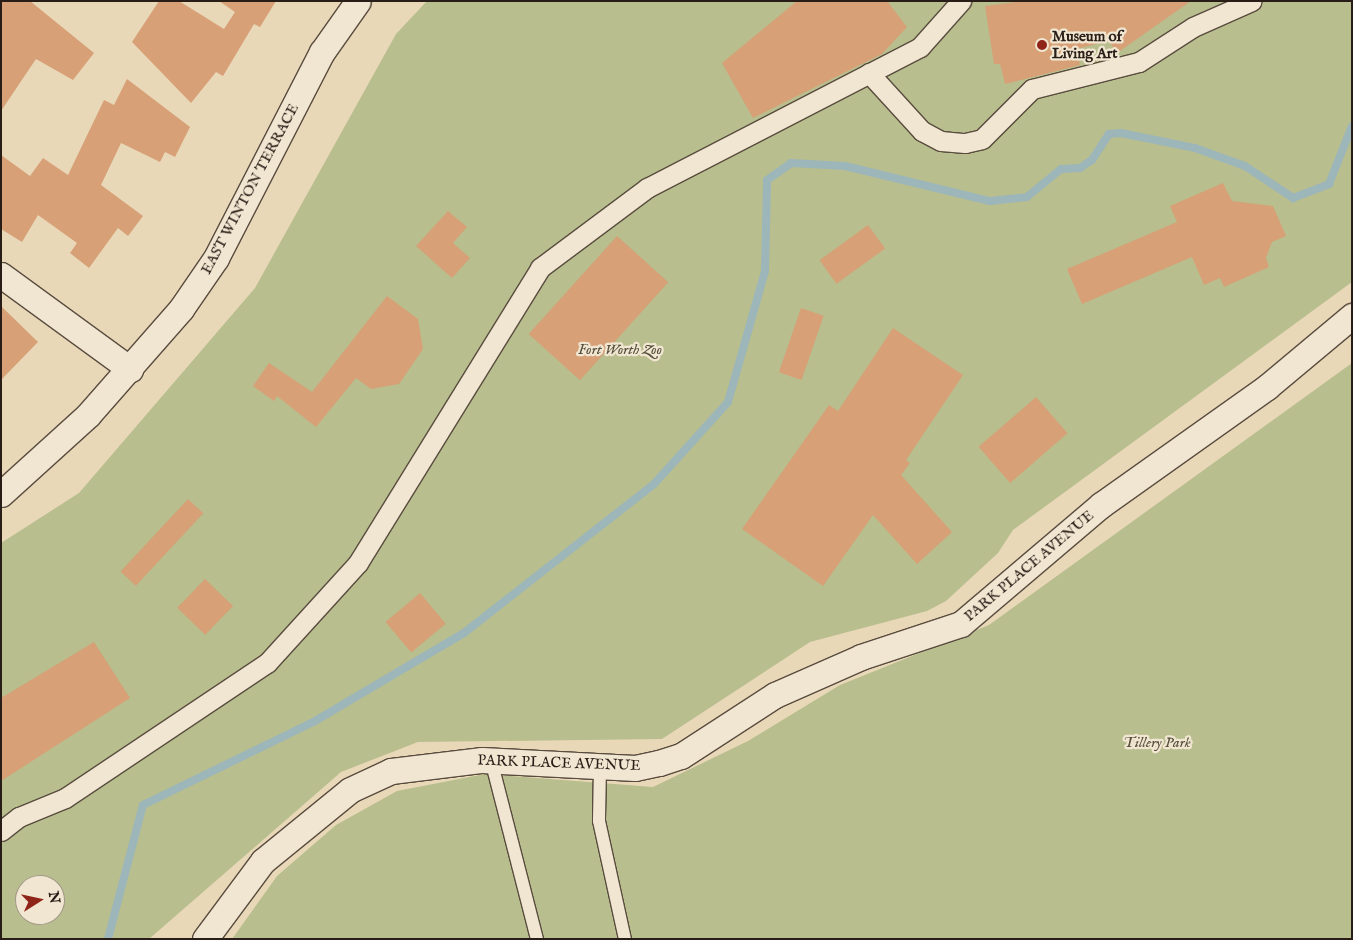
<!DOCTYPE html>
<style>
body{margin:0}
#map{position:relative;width:1353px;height:940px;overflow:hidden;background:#e9d8b8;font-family:"IM FELL English",serif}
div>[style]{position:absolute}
.green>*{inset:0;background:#b8be8d}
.stream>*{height:8px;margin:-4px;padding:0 4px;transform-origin:4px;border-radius:4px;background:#9db6ba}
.building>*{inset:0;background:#d7a077;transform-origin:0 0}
.roads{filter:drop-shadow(1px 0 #594c3f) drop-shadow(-1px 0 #594c3f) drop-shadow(0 1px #594c3f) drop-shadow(0 -1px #594c3f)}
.service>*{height:12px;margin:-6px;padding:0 6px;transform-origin:6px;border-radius:6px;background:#f1e6d1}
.pedestrian>*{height:19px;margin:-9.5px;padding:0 9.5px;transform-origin:9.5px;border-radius:9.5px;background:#f1e6d1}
.minor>*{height:25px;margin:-12.5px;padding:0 12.5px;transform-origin:12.5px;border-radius:12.5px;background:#f1e6d1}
.dots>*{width:14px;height:14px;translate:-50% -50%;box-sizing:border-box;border:2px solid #f1e6d1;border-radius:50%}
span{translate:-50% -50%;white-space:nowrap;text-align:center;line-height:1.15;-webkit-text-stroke:4.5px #f1e6d1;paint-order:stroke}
.poi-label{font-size:15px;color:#291e17;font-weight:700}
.left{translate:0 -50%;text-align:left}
.street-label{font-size:15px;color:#291e17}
.park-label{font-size:15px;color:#544e3a;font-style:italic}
.frame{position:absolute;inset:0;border:2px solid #291e17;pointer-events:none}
.north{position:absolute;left:15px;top:875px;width:50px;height:50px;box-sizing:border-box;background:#f1e6d1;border:1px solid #a19687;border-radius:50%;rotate:80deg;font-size:14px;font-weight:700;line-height:20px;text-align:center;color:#291e17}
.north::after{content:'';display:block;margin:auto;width:18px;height:22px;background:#8f2418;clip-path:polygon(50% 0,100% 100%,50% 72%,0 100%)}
</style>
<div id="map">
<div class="green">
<div style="clip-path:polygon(evenodd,427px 1px,1352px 1px,1352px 282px,1013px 530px,998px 553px,946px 601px,927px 611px,810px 642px,662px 739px,418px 742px,341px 772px,149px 939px,1px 939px,1px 543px,79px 493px,255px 288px,396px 34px,427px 1px,25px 885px,55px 885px,55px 915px,25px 915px,25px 885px)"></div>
<div style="clip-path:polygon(1352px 363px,1352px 939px,232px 939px,277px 876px,336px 825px,397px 791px,485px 774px,653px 787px,748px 741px,840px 685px,989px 625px)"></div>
</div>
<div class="stream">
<div style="left:108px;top:939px;width:138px;rotate:-75.4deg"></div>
<div style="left:143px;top:805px;width:191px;rotate:-26deg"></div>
<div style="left:315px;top:721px;width:173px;rotate:-30.6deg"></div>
<div style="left:464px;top:633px;width:241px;rotate:-38.1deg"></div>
<div style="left:654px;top:484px;width:110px;rotate:-47.9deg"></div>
<div style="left:728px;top:402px;width:136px;rotate:-74.2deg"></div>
<div style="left:765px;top:271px;width:91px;rotate:-88.7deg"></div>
<div style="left:767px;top:180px;width:29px;rotate:-35deg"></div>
<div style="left:791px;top:163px;width:54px;rotate:3.2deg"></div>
<div style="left:845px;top:166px;width:149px;rotate:13.6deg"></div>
<div style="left:990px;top:201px;width:37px;rotate:-6deg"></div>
<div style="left:1027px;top:197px;width:44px;rotate:-39.5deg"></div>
<div style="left:1061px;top:169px;width:19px;rotate:-3deg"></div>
<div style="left:1080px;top:168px;width:14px;rotate:-34deg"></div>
<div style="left:1092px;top:160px;width:31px;rotate:-57deg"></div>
<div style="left:1109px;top:134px;width:12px;rotate:-5deg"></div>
<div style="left:1121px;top:133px;width:76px;rotate:11.5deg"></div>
<div style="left:1195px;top:148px;width:53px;rotate:19.8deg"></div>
<div style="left:1245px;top:166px;width:58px;rotate:33.7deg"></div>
<div style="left:1293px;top:198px;width:39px;rotate:-21deg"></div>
<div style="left:1329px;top:184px;width:62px;rotate:-68.4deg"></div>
</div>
<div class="building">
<div style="clip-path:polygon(1px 1px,30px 1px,94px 53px,73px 80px,36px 59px,1px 111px)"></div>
<div style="clip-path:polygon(159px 1px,179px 1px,224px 29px,235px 12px,219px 1px,276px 1px,260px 27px,254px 24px,223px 76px,216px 72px,191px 103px,132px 42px)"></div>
<div style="clip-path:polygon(797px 1px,887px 1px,907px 27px,882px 54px,753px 118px,722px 63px)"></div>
<div style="clip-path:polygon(1024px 1px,1191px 1px,1117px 53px,1109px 41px,1076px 49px,1080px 65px,1005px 84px,1000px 64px,994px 64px,985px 6px)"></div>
<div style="clip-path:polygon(127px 79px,190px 127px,175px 157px,165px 152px,160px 162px,121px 143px,101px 185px,143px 216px,128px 236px,118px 228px,89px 268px,70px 253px,77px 243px,38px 215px,22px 242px,1px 229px,1px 155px,30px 176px,43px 158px,68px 175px,104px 100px,114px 105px)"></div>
<div style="clip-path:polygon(1223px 183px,1232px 201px,1273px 206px,1286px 236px,1272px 242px,1266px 258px,1269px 267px,1224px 287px,1220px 278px,1204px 285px,1192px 257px,1082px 304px,1067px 269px,1177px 222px,1170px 206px)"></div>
<div style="clip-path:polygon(448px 211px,467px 227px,453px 243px,470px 258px,452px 278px,416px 246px)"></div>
<div style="left:868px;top:225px;width:29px;height:60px;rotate:54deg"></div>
<div style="left:617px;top:236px;width:69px;height:132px;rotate:42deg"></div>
<div style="clip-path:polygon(387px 296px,418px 319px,423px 349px,399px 384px,371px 389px,356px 378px,316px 427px,277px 396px,274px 401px,253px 386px,269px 363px,312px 392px)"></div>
<div style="clip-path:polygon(1px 306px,38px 342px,1px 380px)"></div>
<div style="left:801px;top:308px;width:24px;height:68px;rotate:19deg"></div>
<div style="clip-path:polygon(893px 328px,963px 375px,906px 460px,910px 463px,901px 475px,952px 532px,917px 564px,873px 515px,823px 586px,742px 529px,829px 405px,838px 411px)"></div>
<div style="left:1036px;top:397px;width:48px;height:76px;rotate:49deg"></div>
<div style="left:188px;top:499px;width:21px;height:99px;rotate:43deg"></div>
<div style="left:205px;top:579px;width:39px;height:40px;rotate:44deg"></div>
<div style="left:420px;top:593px;width:40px;height:45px;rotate:50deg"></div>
<div style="clip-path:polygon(94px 642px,130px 698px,1px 781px,1px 698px)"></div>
</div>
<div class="roads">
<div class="service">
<div style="left:491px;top:760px;width:185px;rotate:75.6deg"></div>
<div style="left:600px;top:767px;width:54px;rotate:91.1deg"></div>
<div style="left:599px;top:821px;width:121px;rotate:77.6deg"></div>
</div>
<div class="pedestrian">
<div style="left:869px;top:73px;width:79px;rotate:47.6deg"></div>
<div style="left:922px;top:131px;width:21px;rotate:28deg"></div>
<div style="left:941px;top:141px;width:24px;rotate:5deg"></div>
<div style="left:965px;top:143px;width:17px;rotate:-13deg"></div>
<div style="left:982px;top:139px;width:71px;rotate:-45deg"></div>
<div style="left:1032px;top:89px;width:110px;rotate:-14.2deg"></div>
<div style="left:1139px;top:62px;width:64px;rotate:-32.9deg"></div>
<div style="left:1193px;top:27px;width:64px;rotate:-23.8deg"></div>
<div style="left:1px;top:831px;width:23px;rotate:-38deg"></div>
<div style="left:19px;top:817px;width:50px;rotate:-22.4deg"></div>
<div style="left:65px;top:798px;width:243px;rotate:-33.8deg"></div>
<div style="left:267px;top:663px;width:135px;rotate:-47.7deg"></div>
<div style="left:358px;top:563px;width:347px;rotate:-58.3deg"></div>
<div style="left:540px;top:268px;width:134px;rotate:-36.8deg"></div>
<div style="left:647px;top:188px;width:307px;rotate:-27.3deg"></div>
<div style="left:920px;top:47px;width:62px;rotate:-48.3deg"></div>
</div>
<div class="minor">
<div style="left:1px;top:275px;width:160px;rotate:36.1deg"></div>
<div style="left:1px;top:494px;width:118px;rotate:-42.2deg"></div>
<div style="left:88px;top:415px;width:141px;rotate:-48.7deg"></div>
<div style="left:181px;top:309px;width:62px;rotate:-55.5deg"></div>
<div style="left:216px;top:258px;width:232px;rotate:-62.8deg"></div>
<div style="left:322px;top:52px;width:62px;rotate:-54.8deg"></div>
<div style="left:205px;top:939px;width:97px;rotate:-53.4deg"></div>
<div style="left:263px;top:861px;width:112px;rotate:-39.2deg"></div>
<div style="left:350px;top:790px;width:45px;rotate:-24.9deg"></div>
<div style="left:391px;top:771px;width:92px;rotate:-6.9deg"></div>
<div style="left:482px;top:760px;width:153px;rotate:3deg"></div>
<div style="left:635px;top:768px;width:25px;rotate:-12deg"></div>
<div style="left:659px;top:763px;width:23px;rotate:-18deg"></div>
<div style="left:681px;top:756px;width:112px;rotate:-33deg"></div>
<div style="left:775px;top:695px;width:94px;rotate:-23.8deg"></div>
<div style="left:861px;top:657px;width:105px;rotate:-18.3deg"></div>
<div style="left:961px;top:624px;width:184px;rotate:-40.4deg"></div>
<div style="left:1101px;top:505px;width:204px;rotate:-35.4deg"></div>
<div style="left:1267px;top:387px;width:111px;rotate:-39.9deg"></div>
</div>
</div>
<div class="dots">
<div style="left:1042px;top:45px;background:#8f2418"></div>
</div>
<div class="poi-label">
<span class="left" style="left:1052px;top:45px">Museum of<br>Living Art</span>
</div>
<div class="street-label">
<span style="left:250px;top:189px;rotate:-62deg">EAST WINTON TERRACE</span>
<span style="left:1029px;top:566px;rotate:-40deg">PARK PLACE AVENUE</span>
<span style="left:559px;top:763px;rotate:2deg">PARK PLACE AVENUE</span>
</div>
<div class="park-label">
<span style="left:620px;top:350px">Fort Worth Zoo</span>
<span style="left:1157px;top:743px">Tillery Park</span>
</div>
<div class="frame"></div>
<div class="north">N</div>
</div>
